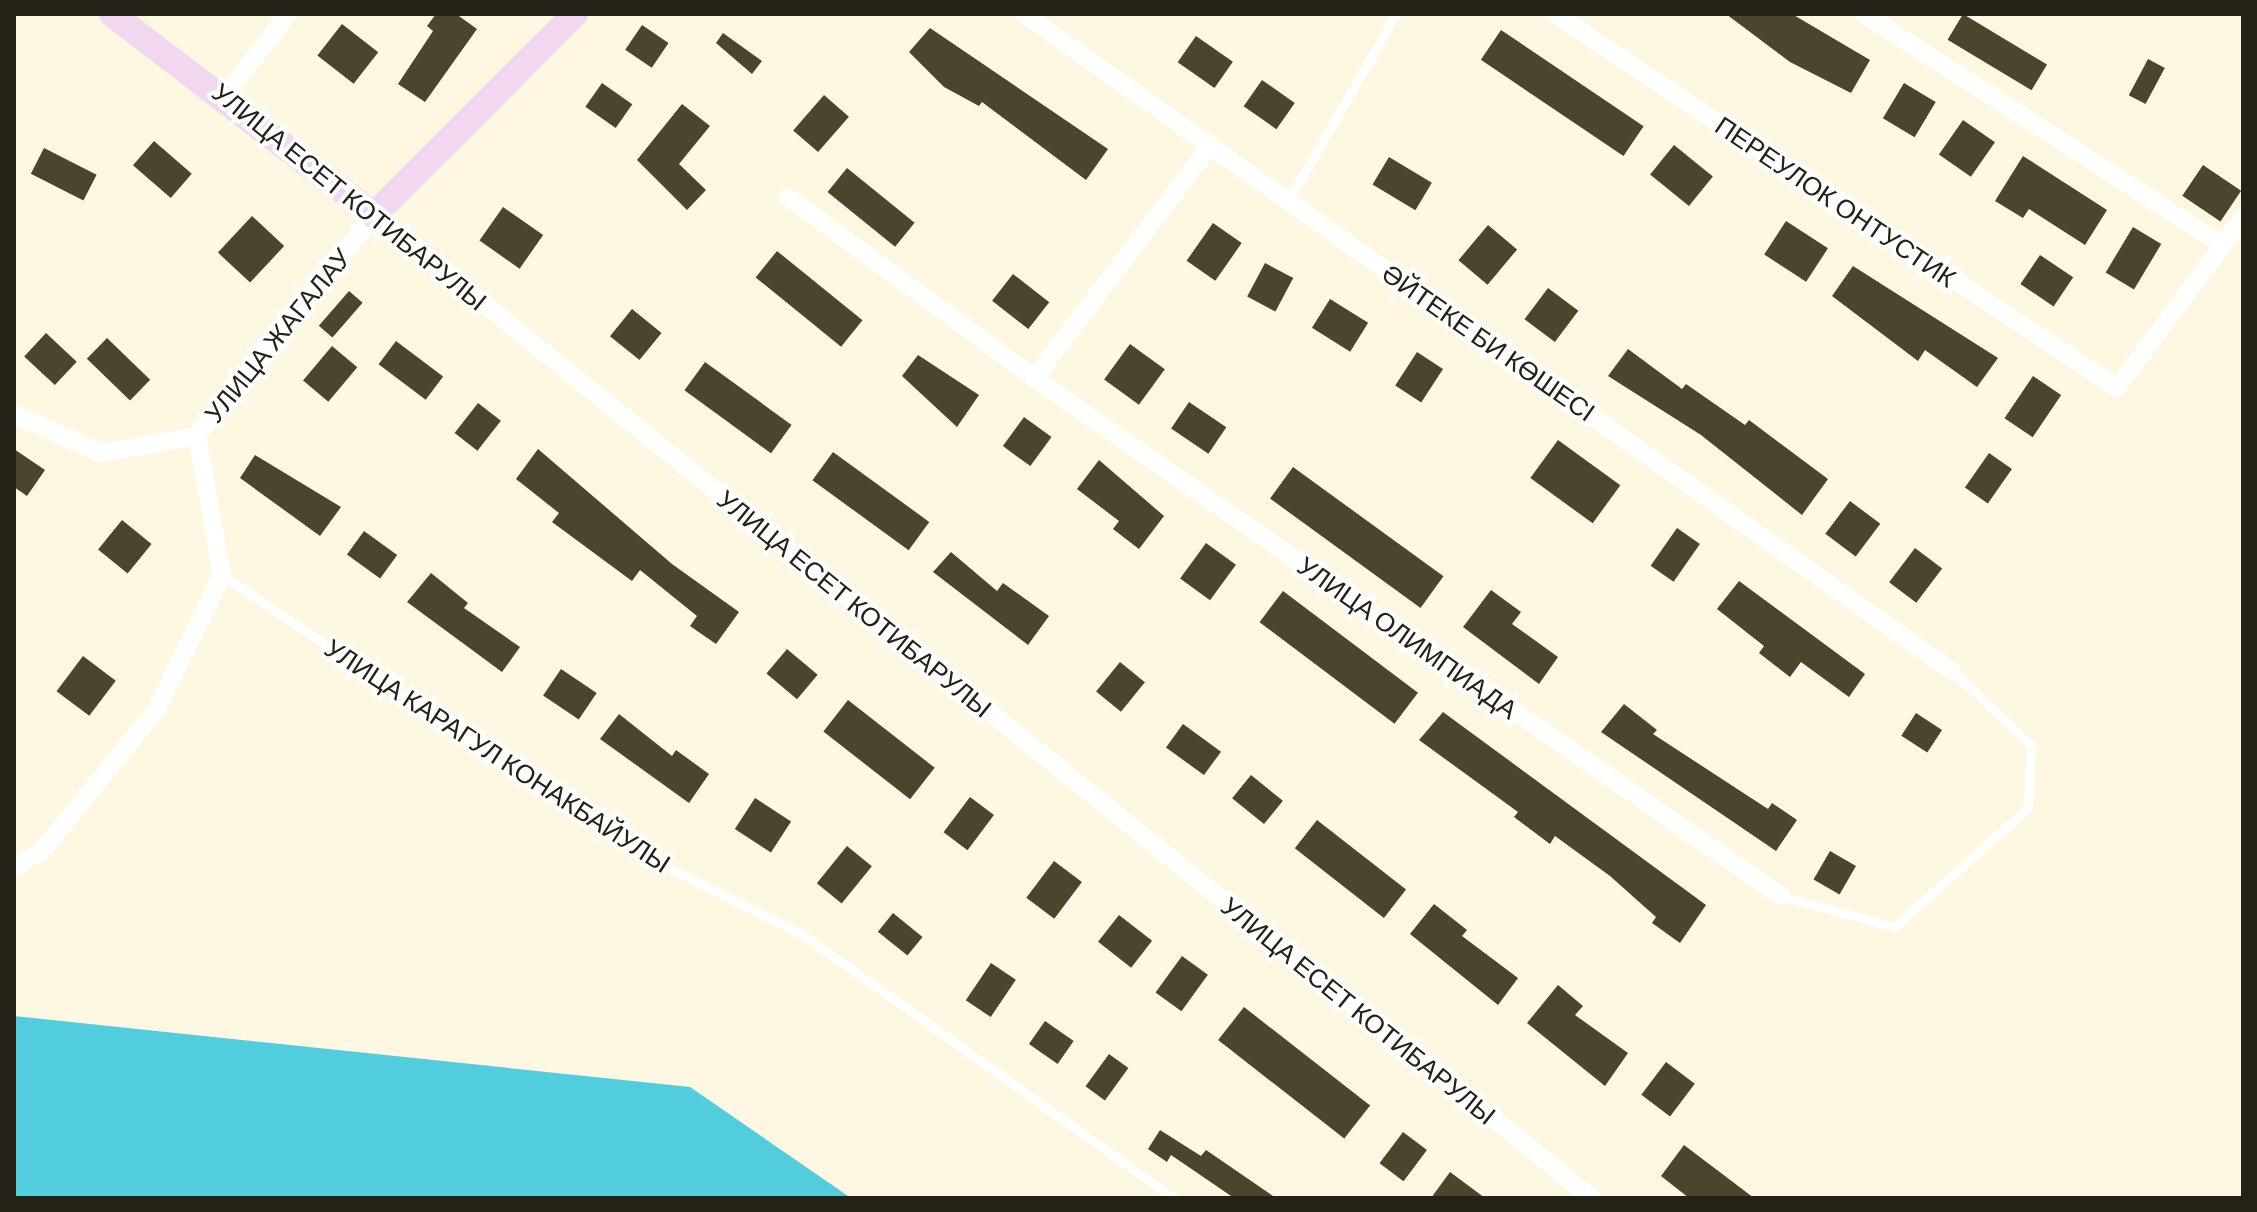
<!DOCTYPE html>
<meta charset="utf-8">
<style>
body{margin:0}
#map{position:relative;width:2257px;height:1212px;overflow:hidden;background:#fef7e1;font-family:Barlow,sans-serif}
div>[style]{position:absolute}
.water>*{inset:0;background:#51cddd}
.building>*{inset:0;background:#4c452e;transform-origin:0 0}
.lane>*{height:9px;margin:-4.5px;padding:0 4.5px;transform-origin:4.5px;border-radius:4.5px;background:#fff}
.street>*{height:18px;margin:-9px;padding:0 9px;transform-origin:9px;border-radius:9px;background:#fff}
.secondary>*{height:26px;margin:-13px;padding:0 13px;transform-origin:13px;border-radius:13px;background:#f1d7f0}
span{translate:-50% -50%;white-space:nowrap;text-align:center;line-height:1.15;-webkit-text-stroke:8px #fff;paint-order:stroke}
.street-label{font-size:26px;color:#242117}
.frame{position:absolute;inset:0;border:16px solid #242117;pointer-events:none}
</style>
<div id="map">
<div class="water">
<div style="clip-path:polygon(14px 1016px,690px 1087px,851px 1198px,14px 1198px)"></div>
</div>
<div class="building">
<div style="clip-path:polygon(436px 14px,456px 14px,477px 29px,425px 102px,398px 84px,433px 31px,427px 26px)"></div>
<div style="clip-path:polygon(1726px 14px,1792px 14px,1870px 60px,1851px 93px,1790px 62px)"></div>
<div style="left:1963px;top:14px;width:98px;height:30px;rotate:31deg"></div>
<div style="left:342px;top:24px;width:46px;height:40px;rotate:38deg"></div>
<div style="left:642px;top:25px;width:32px;height:30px;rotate:34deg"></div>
<div style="clip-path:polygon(930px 28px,1108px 149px,1086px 180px,982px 102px,979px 106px,944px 87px,909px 52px)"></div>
<div style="left:1501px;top:30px;width:172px;height:36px;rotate:34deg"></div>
<div style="clip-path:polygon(723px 33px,762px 61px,752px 74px,716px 43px)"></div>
<div style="left:1196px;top:36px;width:45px;height:32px;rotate:35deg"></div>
<div style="left:2148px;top:59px;width:19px;height:41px;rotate:28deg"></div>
<div style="left:1262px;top:80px;width:40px;height:32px;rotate:35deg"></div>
<div style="left:602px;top:83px;width:37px;height:29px;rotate:35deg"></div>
<div style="left:1904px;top:83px;width:37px;height:41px;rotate:31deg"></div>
<div style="left:824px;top:95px;width:33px;height:47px;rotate:41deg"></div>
<div style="clip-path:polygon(682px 104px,710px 126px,679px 164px,706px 190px,687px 210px,637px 160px)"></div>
<div style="left:1963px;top:120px;width:39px;height:42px;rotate:35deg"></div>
<div style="left:154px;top:141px;width:50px;height:32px;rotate:41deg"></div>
<div style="left:1674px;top:145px;width:50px;height:38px;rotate:39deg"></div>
<div style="left:44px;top:148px;width:59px;height:29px;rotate:27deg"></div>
<div style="clip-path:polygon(2023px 156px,2107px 210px,2085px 245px,2029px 209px,2023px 218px,1995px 201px)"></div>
<div style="left:1389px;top:157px;width:50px;height:32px;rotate:31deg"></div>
<div style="left:2203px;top:165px;width:46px;height:37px;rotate:34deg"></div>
<div style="left:847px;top:168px;width:87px;height:31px;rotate:39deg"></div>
<div style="left:503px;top:207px;width:49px;height:41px;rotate:35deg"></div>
<div style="left:252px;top:216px;width:44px;height:50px;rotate:43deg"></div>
<div style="left:1786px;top:221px;width:50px;height:40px;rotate:33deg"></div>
<div style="left:1213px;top:223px;width:35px;height:46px;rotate:35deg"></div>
<div style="left:1488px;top:225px;width:38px;height:46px;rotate:40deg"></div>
<div style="left:2133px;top:227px;width:33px;height:53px;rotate:31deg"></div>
<div style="left:777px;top:251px;width:110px;height:34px;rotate:39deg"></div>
<div style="left:2040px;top:255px;width:40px;height:35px;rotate:34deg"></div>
<div style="left:1265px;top:263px;width:32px;height:38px;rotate:28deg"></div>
<div style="clip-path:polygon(1853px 266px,1998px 358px,1977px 387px,1925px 350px,1918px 361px,1832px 296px)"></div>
<div style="left:1013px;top:274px;width:46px;height:34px;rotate:38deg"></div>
<div style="left:1548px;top:288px;width:38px;height:39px;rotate:37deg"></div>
<div style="left:349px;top:291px;width:18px;height:46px;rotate:41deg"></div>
<div style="left:1330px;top:299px;width:45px;height:34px;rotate:32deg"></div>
<div style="left:632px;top:309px;width:38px;height:35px;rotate:39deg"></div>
<div style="left:46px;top:333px;width:42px;height:32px;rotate:43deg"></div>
<div style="left:107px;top:338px;width:60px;height:29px;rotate:44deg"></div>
<div style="left:396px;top:341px;width:59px;height:29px;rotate:37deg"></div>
<div style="left:1130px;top:344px;width:43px;height:44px;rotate:36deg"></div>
<div style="left:332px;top:346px;width:33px;height:45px;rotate:40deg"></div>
<div style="clip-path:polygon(1628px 349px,1682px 389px,1686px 384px,1745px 425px,1749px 420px,1828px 479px,1802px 515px,1701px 435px,1608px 376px)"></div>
<div style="left:1417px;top:352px;width:31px;height:40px;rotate:33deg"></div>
<div style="clip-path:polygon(918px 355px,979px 395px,957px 427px,902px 376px)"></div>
<div style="left:705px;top:362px;width:107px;height:35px;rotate:36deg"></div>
<div style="left:2033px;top:376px;width:34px;height:51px;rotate:34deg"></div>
<div style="left:1189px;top:402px;width:45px;height:32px;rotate:34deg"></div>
<div style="left:478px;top:403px;width:29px;height:38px;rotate:38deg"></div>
<div style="left:1024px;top:417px;width:34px;height:36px;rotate:36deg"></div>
<div style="left:1558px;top:440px;width:77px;height:47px;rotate:36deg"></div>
<div style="clip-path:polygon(14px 449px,45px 470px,27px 496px,14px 487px)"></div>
<div style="clip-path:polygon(538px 449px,672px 564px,739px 612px,716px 644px,690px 626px,697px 616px,640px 570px,632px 581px,552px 522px,559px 513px,516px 479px)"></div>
<div style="left:833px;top:452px;width:119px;height:35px;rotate:36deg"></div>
<div style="left:1989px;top:453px;width:28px;height:42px;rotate:35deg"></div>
<div style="clip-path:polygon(255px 455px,341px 507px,320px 536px,240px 478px)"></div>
<div style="clip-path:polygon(1099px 460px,1164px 516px,1139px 549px,1113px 529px,1119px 521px,1077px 489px)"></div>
<div style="left:1293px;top:467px;width:186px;height:39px;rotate:36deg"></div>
<div style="left:1850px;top:501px;width:38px;height:41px;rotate:37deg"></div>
<div style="left:122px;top:520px;width:38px;height:38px;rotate:39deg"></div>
<div style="left:1677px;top:528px;width:28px;height:46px;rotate:35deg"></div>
<div style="left:364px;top:531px;width:41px;height:29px;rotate:36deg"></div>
<div style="left:1206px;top:543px;width:37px;height:44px;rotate:36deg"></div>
<div style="left:1915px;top:548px;width:34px;height:43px;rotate:37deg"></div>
<div style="clip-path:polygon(951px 552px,997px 591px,1003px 583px,1049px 616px,1028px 645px,933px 572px)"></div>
<div style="clip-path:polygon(431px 573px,468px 603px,464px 608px,520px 647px,502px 672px,407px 602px)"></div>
<div style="clip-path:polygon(1739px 581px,1865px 674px,1849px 697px,1801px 662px,1790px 677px,1759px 653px,1764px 646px,1717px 609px)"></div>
<div style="clip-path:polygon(1491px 590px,1521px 612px,1512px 624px,1558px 657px,1539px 684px,1463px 627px)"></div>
<div style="left:1283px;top:591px;width:169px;height:39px;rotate:37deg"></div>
<div style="left:787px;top:649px;width:40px;height:32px;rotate:40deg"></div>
<div style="left:83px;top:656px;width:41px;height:44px;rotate:37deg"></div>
<div style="left:1120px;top:662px;width:32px;height:38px;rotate:39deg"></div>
<div style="left:561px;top:669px;width:43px;height:32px;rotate:34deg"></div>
<div style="left:848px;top:700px;width:110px;height:40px;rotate:38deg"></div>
<div style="clip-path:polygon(1624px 704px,1657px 730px,1653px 734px,1768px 809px,1772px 803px,1797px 820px,1776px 851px,1601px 732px)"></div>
<div style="clip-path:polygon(1443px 712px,1706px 905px,1680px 943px,1652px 923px,1656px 917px,1610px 876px,1555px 836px,1550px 844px,1514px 817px,1518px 812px,1419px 740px)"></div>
<div style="left:1916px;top:713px;width:31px;height:27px;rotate:33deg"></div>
<div style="clip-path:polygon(619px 714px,672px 756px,676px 750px,709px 774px,689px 803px,600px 739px)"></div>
<div style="left:1183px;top:724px;width:47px;height:29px;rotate:36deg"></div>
<div style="left:1251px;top:775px;width:41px;height:30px;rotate:39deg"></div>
<div style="left:970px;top:797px;width:30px;height:44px;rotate:37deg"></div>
<div style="left:755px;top:798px;width:43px;height:37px;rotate:33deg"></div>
<div style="left:1317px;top:820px;width:113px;height:36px;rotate:38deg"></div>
<div style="left:847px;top:846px;width:32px;height:48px;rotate:39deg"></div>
<div style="left:1830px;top:851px;width:30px;height:33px;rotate:30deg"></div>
<div style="left:1054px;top:861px;width:35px;height:46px;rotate:37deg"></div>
<div style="clip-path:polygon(1434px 904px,1467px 930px,1462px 936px,1518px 978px,1498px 1005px,1410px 934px)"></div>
<div style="left:893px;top:913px;width:38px;height:24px;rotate:39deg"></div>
<div style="left:1119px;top:915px;width:42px;height:34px;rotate:38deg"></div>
<div style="left:1182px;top:956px;width:32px;height:45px;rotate:36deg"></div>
<div style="left:991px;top:963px;width:30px;height:45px;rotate:34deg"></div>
<div style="clip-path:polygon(1558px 985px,1583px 1006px,1575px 1015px,1628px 1053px,1605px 1086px,1527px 1023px)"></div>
<div style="left:1244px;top:1007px;width:160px;height:42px;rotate:38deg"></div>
<div style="left:1045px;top:1021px;width:35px;height:28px;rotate:35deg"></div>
<div style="left:1109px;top:1054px;width:24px;height:40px;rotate:36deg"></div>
<div style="left:1666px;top:1062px;width:36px;height:41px;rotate:37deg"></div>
<div style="clip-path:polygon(1160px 1130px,1201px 1156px,1206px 1150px,1276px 1198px,1234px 1198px,1171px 1155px,1167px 1162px,1148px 1149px)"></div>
<div style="left:1403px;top:1132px;width:30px;height:39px;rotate:37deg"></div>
<div style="clip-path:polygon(1684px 1145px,1754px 1198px,1689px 1198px,1661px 1176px)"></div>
<div style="clip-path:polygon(1450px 1172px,1485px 1198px,1431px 1198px)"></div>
</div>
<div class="lane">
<div style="left:1289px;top:200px;width:215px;rotate:-60.1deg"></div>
<div style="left:222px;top:575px;width:495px;rotate:33.8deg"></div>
<div style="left:633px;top:850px;width:189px;rotate:26.4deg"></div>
<div style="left:802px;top:934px;width:456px;rotate:35.4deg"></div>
<div style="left:1781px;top:896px;width:117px;rotate:15.3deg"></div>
<div style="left:1894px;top:927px;width:179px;rotate:-41.6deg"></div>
<div style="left:2028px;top:808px;width:63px;rotate:-87.3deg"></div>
<div style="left:2031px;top:745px;width:107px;rotate:-136.9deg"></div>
</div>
<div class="street">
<div style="left:1024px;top:14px;width:1138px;rotate:35.31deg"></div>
<div style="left:1555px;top:14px;width:675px;rotate:33.64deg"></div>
<div style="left:2117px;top:388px;width:212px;rotate:-53.5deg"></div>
<div style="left:1864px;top:14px;width:427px;rotate:32.8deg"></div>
<div style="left:225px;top:96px;width:103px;rotate:-52.5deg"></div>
<div style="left:1211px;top:145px;width:293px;rotate:127.2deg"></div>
<div style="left:1034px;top:378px;width:909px;rotate:34.74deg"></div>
<div style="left:788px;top:197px;width:305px;rotate:36.3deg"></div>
<div style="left:14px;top:414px;width:95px;rotate:24.1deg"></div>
<div style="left:101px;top:453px;width:97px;rotate:-10deg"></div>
<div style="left:14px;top:868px;width:33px;rotate:-31deg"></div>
<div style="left:42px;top:851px;width:181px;rotate:-51deg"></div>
<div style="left:156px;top:710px;width:150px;rotate:-63.9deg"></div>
<div style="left:222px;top:575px;width:141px;rotate:-100.2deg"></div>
<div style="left:197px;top:436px;width:283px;rotate:-51.3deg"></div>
<div style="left:374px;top:215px;width:1565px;rotate:38.91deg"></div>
</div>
<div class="secondary">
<div style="left:112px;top:14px;width:330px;rotate:37.5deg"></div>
<div style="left:374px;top:215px;width:284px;rotate:-45deg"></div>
</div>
<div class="street-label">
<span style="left:350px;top:196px;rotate:39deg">УЛИЦА ЕСЕТ КОТИБАРУЛЫ</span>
<span style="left:1836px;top:201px;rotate:34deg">ПЕРЕУЛОК ОНТУСТИК</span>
<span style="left:277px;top:335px;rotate:-51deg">УЛИЦА ЖАГАЛАУ</span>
<span style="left:1489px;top:342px;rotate:35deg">ӘЙТЕКЕ БИ КӨШЕСІ</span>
<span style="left:855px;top:603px;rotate:39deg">УЛИЦА ЕСЕТ КОТИБАРУЛЫ</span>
<span style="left:1408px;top:637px;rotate:35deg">УЛИЦА ОЛИМПИАДА</span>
<span style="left:498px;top:755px;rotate:33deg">УЛИЦА КАРАГУЛ КОНАКБАЙУЛЫ</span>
<span style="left:1359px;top:1010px;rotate:39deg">УЛИЦА ЕСЕТ КОТИБАРУЛЫ</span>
</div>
<div class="frame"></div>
</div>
